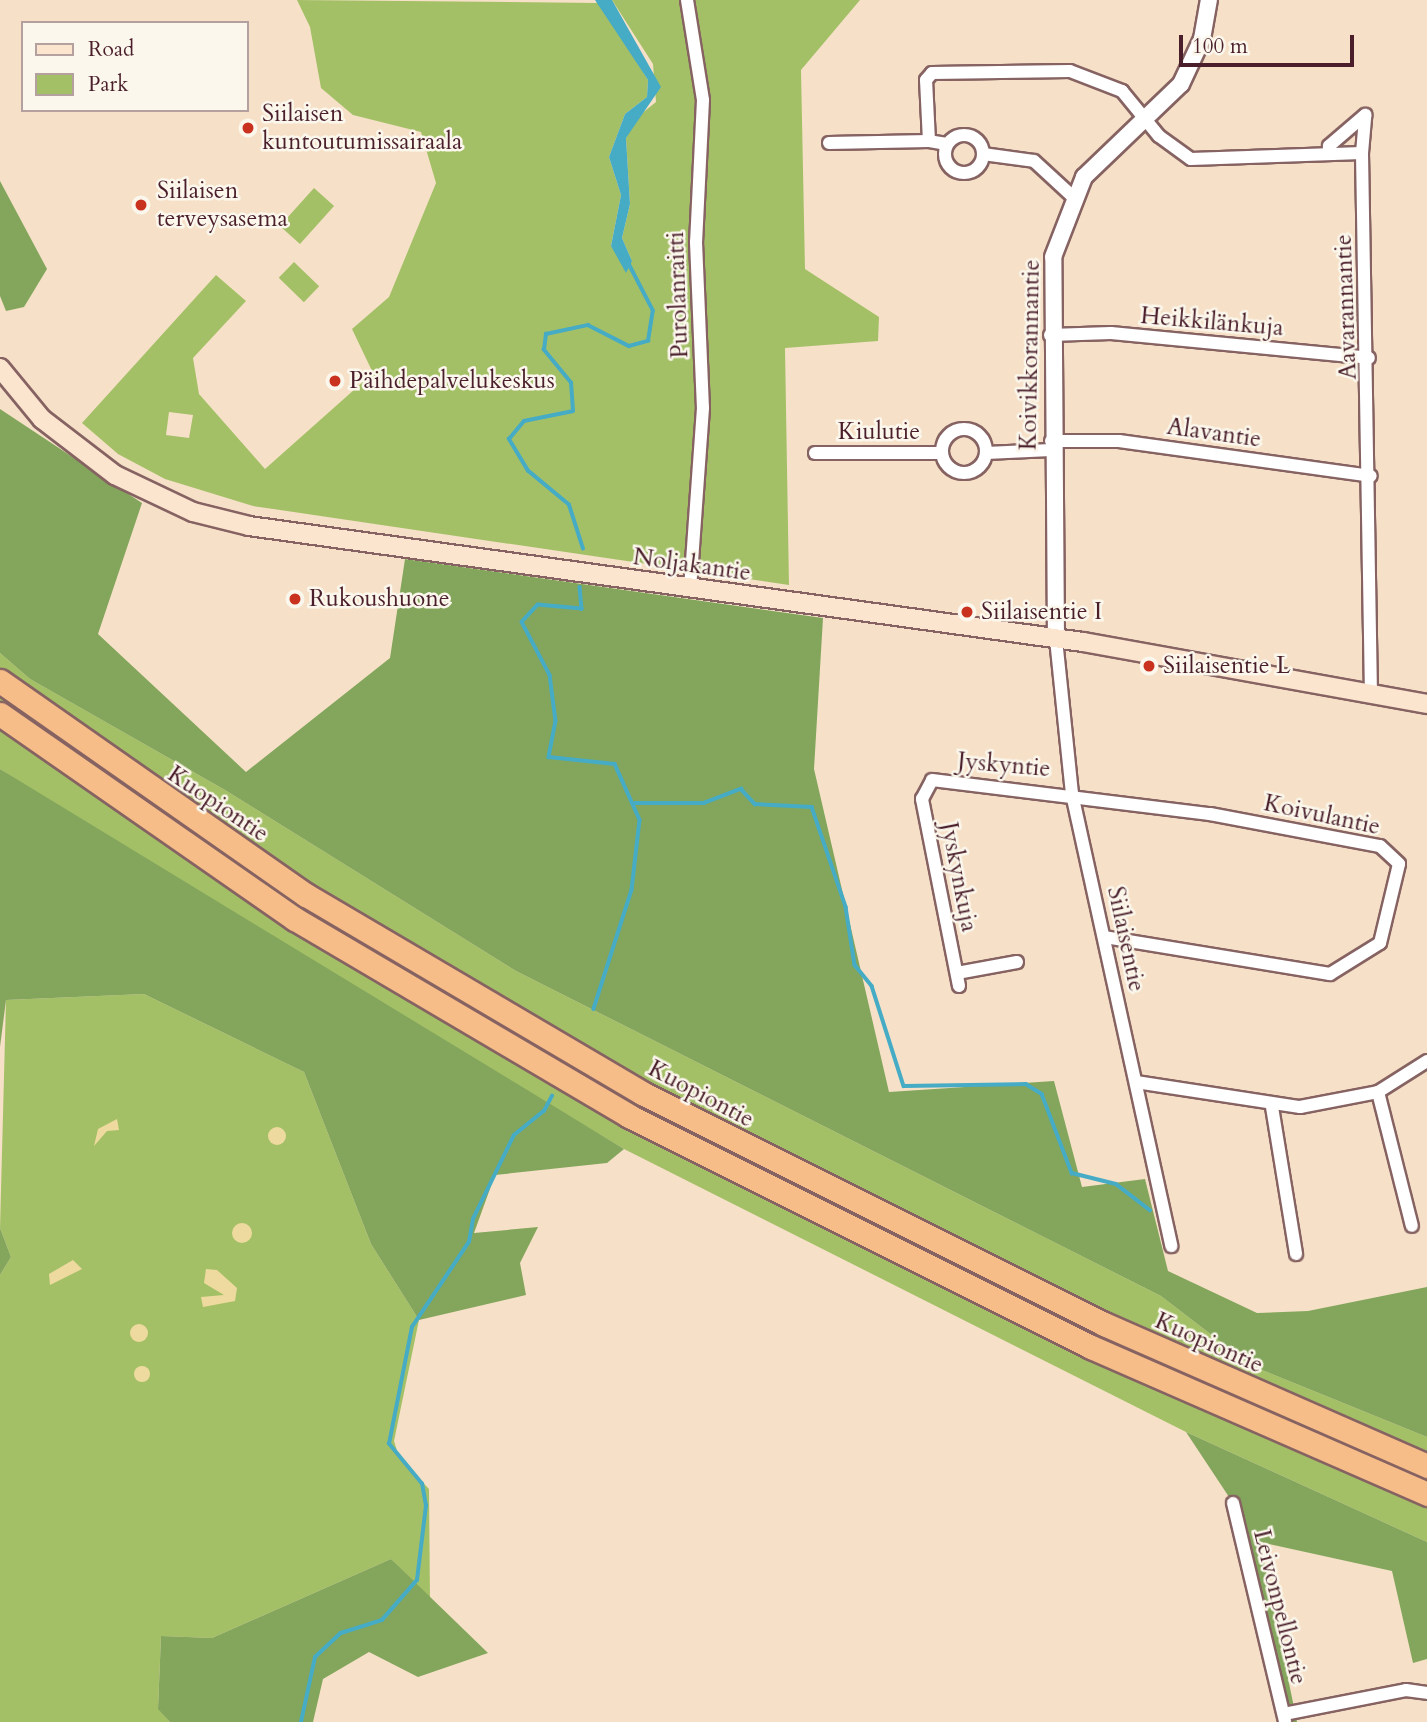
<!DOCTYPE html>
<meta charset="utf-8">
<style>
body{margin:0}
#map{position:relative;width:1427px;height:1722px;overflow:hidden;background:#f6e1c8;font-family:Cardo,serif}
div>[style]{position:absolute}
.green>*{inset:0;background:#a4c067;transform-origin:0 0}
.forest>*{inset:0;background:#83a65c}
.sand>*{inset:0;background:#eeda9e}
.round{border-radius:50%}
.water>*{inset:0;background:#46abc5}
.stream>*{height:3.5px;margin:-1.75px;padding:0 1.75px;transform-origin:1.75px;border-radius:1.75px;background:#46abc5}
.roads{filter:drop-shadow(2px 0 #866362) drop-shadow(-2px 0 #866362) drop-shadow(0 2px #866362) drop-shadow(0 -2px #866362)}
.minor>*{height:12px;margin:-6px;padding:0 6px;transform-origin:6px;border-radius:6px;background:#fff}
.minor>.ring{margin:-6px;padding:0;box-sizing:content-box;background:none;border:12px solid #fff;border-radius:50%}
.tertiary>*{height:16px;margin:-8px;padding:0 8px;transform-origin:8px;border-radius:8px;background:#fff}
.secondary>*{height:18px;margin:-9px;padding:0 9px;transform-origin:9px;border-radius:9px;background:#fce5cf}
.motorway>*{height:23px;margin:-11.5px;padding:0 11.5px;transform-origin:11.5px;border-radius:11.5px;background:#f7bd88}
.dots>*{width:19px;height:19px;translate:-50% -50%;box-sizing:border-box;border:4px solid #fbf7ec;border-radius:50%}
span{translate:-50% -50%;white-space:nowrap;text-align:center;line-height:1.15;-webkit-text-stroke:5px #fbf7ec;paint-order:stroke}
.poi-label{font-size:24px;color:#4a1f2b}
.left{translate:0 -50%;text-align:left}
.street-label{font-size:24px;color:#4a1f2b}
.legend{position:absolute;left:21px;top:21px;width:228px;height:91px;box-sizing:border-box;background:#fbf7ec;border:2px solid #b4a19f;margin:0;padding:9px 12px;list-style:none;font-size:21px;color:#4a1f2b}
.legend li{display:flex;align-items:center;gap:14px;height:35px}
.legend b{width:35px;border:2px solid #b4a19f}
.scale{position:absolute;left:1179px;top:35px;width:175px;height:32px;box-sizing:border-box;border:4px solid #4a1f2b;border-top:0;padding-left:9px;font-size:21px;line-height:24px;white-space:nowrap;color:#4a1f2b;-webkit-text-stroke:5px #fbf7ec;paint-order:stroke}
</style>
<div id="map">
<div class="green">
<div style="clip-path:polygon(evenodd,297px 0,600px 3px,648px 80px,647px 97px,625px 114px,609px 157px,621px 195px,611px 246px,632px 261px,622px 238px,630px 204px,626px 138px,635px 119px,656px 102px,653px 64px,612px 0,860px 0,801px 70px,805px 269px,879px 317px,878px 341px,785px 348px,789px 585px,253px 506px,165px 479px,118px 454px,82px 423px,216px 275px,246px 301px,193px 358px,199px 394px,265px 469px,373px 373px,352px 329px,389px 297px,436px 183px,421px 132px,353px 115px,321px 88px,310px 27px,297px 0,169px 412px,193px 415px,189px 438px,166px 435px,169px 412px)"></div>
<div style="left:314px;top:188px;width:27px;height:51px;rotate:42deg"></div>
<div style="left:294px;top:262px;width:35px;height:22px;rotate:44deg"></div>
<div style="clip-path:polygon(0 653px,30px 679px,225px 790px,516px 971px,1161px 1296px,1252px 1366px,1427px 1437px,1427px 1542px,1186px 1432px,624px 1149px,168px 877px,0 769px)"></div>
<div style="clip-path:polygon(144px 994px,304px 1072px,371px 1244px,419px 1320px,394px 1441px,399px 1457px,429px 1489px,430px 1600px,391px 1559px,212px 1638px,161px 1636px,158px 1708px,170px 1722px,0 1722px,0 1275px,11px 1257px,0 1228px,6px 1000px)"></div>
</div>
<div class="forest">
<div style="clip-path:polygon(0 181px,47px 269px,24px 307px,6px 311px,0 296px)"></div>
<div style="clip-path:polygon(0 409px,142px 503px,98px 634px,246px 772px,390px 658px,405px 559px,823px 618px,814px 769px,889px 1092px,1054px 1081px,1082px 1187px,1145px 1179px,1168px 1271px,1257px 1313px,1308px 1311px,1427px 1287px,1427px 1437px,1252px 1366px,1161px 1296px,516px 971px,225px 790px,30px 679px,0 653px)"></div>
<div style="clip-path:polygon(0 769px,624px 1149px,607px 1163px,495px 1175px,474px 1233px,538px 1227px,520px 1263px,526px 1295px,419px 1320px,371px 1244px,304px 1072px,144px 994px,6px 1000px,0 1047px)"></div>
<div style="clip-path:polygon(0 1228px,11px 1257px,0 1275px)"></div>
<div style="clip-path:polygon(1186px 1432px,1427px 1542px,1427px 1659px,1413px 1663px,1392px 1571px,1260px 1542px,1297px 1722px,1285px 1722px,1233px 1503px)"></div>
<div style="clip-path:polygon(391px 1559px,488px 1653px,418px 1677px,369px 1652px,323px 1679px,313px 1722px,170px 1722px,158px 1709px,161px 1636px,212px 1638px)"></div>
</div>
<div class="sand">
<div style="clip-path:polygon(117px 1119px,119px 1130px,107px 1131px,94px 1146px,98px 1129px)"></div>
<div class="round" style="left:268px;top:1127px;width:18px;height:18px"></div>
<div class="round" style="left:232px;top:1223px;width:20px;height:20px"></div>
<div style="clip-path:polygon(73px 1260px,82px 1269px,50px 1285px,49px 1274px)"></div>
<div style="clip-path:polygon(206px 1269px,217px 1270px,237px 1288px,235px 1301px,203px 1307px,201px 1297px,224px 1295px,204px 1283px)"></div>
<div class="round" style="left:130px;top:1324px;width:18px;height:18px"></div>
<div class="round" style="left:134px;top:1366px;width:16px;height:16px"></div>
</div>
<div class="water">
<div style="clip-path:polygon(595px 0,612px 0,661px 87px,626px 138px,630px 204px,622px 238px,632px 261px,626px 273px,611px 246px,621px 195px,609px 157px,625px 114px,647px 97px,648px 80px)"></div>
</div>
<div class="stream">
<div style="left:583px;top:549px;width:46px;rotate:-107.7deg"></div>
<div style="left:569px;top:505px;width:53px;rotate:-140.3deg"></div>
<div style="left:528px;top:471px;width:37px;rotate:-121deg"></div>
<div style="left:509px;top:439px;width:23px;rotate:-50deg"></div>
<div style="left:524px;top:421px;width:50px;rotate:-11.5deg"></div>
<div style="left:573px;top:411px;width:28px;rotate:-94deg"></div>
<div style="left:571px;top:383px;width:43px;rotate:-129.3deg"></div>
<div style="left:544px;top:350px;width:16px;rotate:-83deg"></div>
<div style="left:546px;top:334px;width:43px;rotate:-12.1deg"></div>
<div style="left:588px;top:325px;width:46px;rotate:27.1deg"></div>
<div style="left:629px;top:346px;width:20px;rotate:-15deg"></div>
<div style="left:648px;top:341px;width:30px;rotate:-81deg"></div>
<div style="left:653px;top:311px;width:56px;rotate:-117.5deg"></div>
<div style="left:580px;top:587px;width:22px;rotate:85deg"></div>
<div style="left:582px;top:609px;width:44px;rotate:-174.8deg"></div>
<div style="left:538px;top:605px;width:23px;rotate:133deg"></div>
<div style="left:522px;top:622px;width:60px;rotate:62.2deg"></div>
<div style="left:550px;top:675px;width:46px;rotate:82.6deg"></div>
<div style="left:556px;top:721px;width:37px;rotate:101deg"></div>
<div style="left:549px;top:757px;width:66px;rotate:6.1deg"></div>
<div style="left:615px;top:764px;width:61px;rotate:65.9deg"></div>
<div style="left:640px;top:820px;width:70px;rotate:96.5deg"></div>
<div style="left:632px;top:890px;width:125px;rotate:107.7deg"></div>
<div style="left:635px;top:803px;width:69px"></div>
<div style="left:704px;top:803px;width:40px;rotate:-21deg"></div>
<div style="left:741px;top:789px;width:21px;rotate:47deg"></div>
<div style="left:755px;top:804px;width:57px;rotate:3deg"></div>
<div style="left:812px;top:807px;width:106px;rotate:71.2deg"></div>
<div style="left:846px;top:907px;width:59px;rotate:81.2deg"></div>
<div style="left:855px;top:965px;width:27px;rotate:51deg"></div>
<div style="left:872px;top:986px;width:105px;rotate:72.3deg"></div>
<div style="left:904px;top:1086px;width:122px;rotate:-0.9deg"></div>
<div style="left:1026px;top:1084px;width:19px;rotate:32deg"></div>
<div style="left:1042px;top:1094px;width:85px;rotate:69.2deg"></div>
<div style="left:1072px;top:1173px;width:45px;rotate:14deg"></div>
<div style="left:1116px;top:1184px;width:43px;rotate:37.4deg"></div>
<div style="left:301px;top:1722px;width:66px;rotate:-77.8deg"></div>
<div style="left:315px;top:1657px;width:35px;rotate:-43deg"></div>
<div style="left:341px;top:1633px;width:43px;rotate:-17.6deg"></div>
<div style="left:382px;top:1620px;width:53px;rotate:-48.8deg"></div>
<div style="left:417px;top:1580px;width:75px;rotate:-83.1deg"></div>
<div style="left:426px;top:1506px;width:22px;rotate:-100deg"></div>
<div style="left:422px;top:1484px;width:52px;rotate:-129.5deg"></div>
<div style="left:389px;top:1444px;width:119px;rotate:-78.9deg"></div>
<div style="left:412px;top:1327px;width:102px;rotate:-56.2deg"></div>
<div style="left:469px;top:1242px;width:23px;rotate:-80deg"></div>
<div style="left:473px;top:1219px;width:93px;rotate:-64deg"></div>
<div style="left:514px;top:1135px;width:38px;rotate:-39deg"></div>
<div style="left:544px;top:1111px;width:17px;rotate:-62deg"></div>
</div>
<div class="roads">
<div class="minor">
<div style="left:687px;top:0;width:101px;rotate:80.9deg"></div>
<div style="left:703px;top:100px;width:142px;rotate:92.8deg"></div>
<div style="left:696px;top:242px;width:166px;rotate:87.6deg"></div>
<div style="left:703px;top:408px;width:181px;rotate:94.1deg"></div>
<div class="ring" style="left:945px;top:135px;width:26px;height:26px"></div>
<div style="left:829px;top:143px;width:100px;rotate:-1.1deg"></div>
<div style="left:947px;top:144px;width:18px;rotate:-171deg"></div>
<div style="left:929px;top:141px;width:61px;rotate:-92.8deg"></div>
<div style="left:926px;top:80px;width:9px;rotate:-49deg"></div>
<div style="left:932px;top:73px;width:138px;rotate:-0.8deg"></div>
<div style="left:1070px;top:71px;width:56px;rotate:21deg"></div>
<div style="left:1122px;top:91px;width:58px;rotate:50.6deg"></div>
<div style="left:1159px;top:136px;width:39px;rotate:36deg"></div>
<div style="left:1191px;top:159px;width:171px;rotate:-2deg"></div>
<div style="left:1362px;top:153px;width:540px;rotate:89.05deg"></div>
<div style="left:1362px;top:153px;width:38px;rotate:-85deg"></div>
<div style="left:983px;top:154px;width:51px;rotate:7.8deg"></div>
<div style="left:1034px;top:161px;width:52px;rotate:42.6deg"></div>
<div style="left:1329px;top:154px;width:8px;rotate:-90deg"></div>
<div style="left:1329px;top:146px;width:48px;rotate:-40.7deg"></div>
<div style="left:1050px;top:335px;width:61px;rotate:-1.9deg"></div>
<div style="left:1111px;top:333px;width:259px;rotate:5.5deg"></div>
<div class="ring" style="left:942px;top:429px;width:32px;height:32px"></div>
<div style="left:1051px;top:441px;width:68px"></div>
<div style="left:1119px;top:441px;width:254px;rotate:7.9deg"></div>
<div style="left:815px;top:453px;width:127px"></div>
<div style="left:986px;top:453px;width:65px;rotate:-2.6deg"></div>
<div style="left:1056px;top:639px;width:156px;rotate:84.1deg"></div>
<div style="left:1072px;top:794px;width:463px;rotate:77.6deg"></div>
<div style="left:957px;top:973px;width:61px;rotate:-10.4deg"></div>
<div style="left:959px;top:986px;width:191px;rotate:-101.2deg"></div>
<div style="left:922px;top:799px;width:21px;rotate:-62deg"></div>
<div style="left:932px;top:780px;width:280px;rotate:7deg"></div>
<div style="left:1210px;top:814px;width:173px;rotate:10.7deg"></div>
<div style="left:1380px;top:846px;width:26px;rotate:43deg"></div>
<div style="left:1399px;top:864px;width:81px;rotate:103.5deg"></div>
<div style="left:1380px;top:943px;width:59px;rotate:148.2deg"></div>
<div style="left:1330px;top:974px;width:228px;rotate:-170.7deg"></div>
<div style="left:1136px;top:1082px;width:166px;rotate:8.7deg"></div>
<div style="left:1300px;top:1107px;width:79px;rotate:-10.9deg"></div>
<div style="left:1378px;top:1092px;width:58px;rotate:-32.3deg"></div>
<div style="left:1378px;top:1092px;width:138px;rotate:75.8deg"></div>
<div style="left:1272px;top:1107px;width:149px;rotate:80.7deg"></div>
<div style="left:1233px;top:1503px;width:225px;rotate:76.6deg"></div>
<div style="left:1284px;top:1714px;width:124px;rotate:-11.1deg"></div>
<div style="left:1406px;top:1690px;width:21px;rotate:8deg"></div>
</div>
<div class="tertiary">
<div style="left:1056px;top:639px;width:382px;rotate:-90.4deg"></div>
<div style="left:1053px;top:257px;width:86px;rotate:-68.8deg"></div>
<div style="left:1084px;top:177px;width:134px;rotate:-43.8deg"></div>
<div style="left:1181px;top:84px;width:50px;rotate:-65deg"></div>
<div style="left:1202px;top:39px;width:40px;rotate:-80deg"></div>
</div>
<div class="secondary">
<div style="left:0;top:368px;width:66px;rotate:50.5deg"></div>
<div style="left:42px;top:419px;width:92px;rotate:37.5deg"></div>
<div style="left:115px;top:475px;width:86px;rotate:25.4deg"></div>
<div style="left:193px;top:512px;width:58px;rotate:14deg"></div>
<div style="left:249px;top:526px;width:842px;rotate:7.92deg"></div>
<div style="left:1083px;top:642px;width:350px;rotate:10.2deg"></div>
</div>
<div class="motorway">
<div style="left:0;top:681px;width:373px;rotate:35deg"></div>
<div style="left:306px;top:895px;width:390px;rotate:30.5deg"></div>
<div style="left:642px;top:1093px;width:517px;rotate:26.57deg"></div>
<div style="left:1104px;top:1324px;width:353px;rotate:23.7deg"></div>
<div style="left:0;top:714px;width:359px;rotate:34.8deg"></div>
<div style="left:295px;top:919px;width:388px;rotate:30.5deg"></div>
<div style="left:629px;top:1116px;width:517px;rotate:26.57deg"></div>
<div style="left:1091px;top:1347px;width:367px;rotate:23.6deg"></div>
</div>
</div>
<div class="dots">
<div style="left:248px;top:128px;background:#c8321e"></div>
<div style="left:141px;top:205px;background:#c8321e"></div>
<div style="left:335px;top:381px;background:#c8321e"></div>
<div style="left:295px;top:599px;background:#c8321e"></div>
<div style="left:967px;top:612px;background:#c8321e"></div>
<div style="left:1149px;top:666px;background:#c8321e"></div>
</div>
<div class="poi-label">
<span class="left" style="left:262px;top:128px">Siilaisen<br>kuntoutumissairaala</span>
<span class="left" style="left:157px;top:205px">Siilaisen<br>terveysasema</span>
<span class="left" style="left:349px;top:381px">Päihdepalvelukeskus</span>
<span class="left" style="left:309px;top:599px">Rukoushuone</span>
<span class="left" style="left:981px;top:612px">Siilaisentie I</span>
<span class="left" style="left:1163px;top:666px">Siilaisentie L</span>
</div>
<div class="street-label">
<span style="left:678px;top:295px;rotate:-92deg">Purolanraitti</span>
<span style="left:1346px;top:307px;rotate:-92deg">Aavarannantie</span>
<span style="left:1212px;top:322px;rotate:5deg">Heikkilänkuja</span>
<span style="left:1030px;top:355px;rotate:-89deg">Koivikkorannantie</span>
<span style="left:879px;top:432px">Kiulutie</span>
<span style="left:1214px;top:433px;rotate:8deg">Alavantie</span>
<span style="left:692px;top:565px;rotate:8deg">Noljakantie</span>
<span style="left:1004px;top:765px;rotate:5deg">Jyskyntie</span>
<span style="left:218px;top:804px;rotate:34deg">Kuopiontie</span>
<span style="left:1322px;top:815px;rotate:12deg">Koivulantie</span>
<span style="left:959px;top:877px;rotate:79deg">Jyskynkuja</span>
<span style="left:1126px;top:939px;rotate:78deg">Siilaisentie</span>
<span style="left:701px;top:1094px;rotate:28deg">Kuopiontie</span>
<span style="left:1209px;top:1343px;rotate:24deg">Kuopiontie</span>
<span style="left:1280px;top:1607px;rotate:76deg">Leivonpellontie</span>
</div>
<ul class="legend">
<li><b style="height:9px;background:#fce5cf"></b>Road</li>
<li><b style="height:19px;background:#a4c067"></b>Park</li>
</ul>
<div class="scale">100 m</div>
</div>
